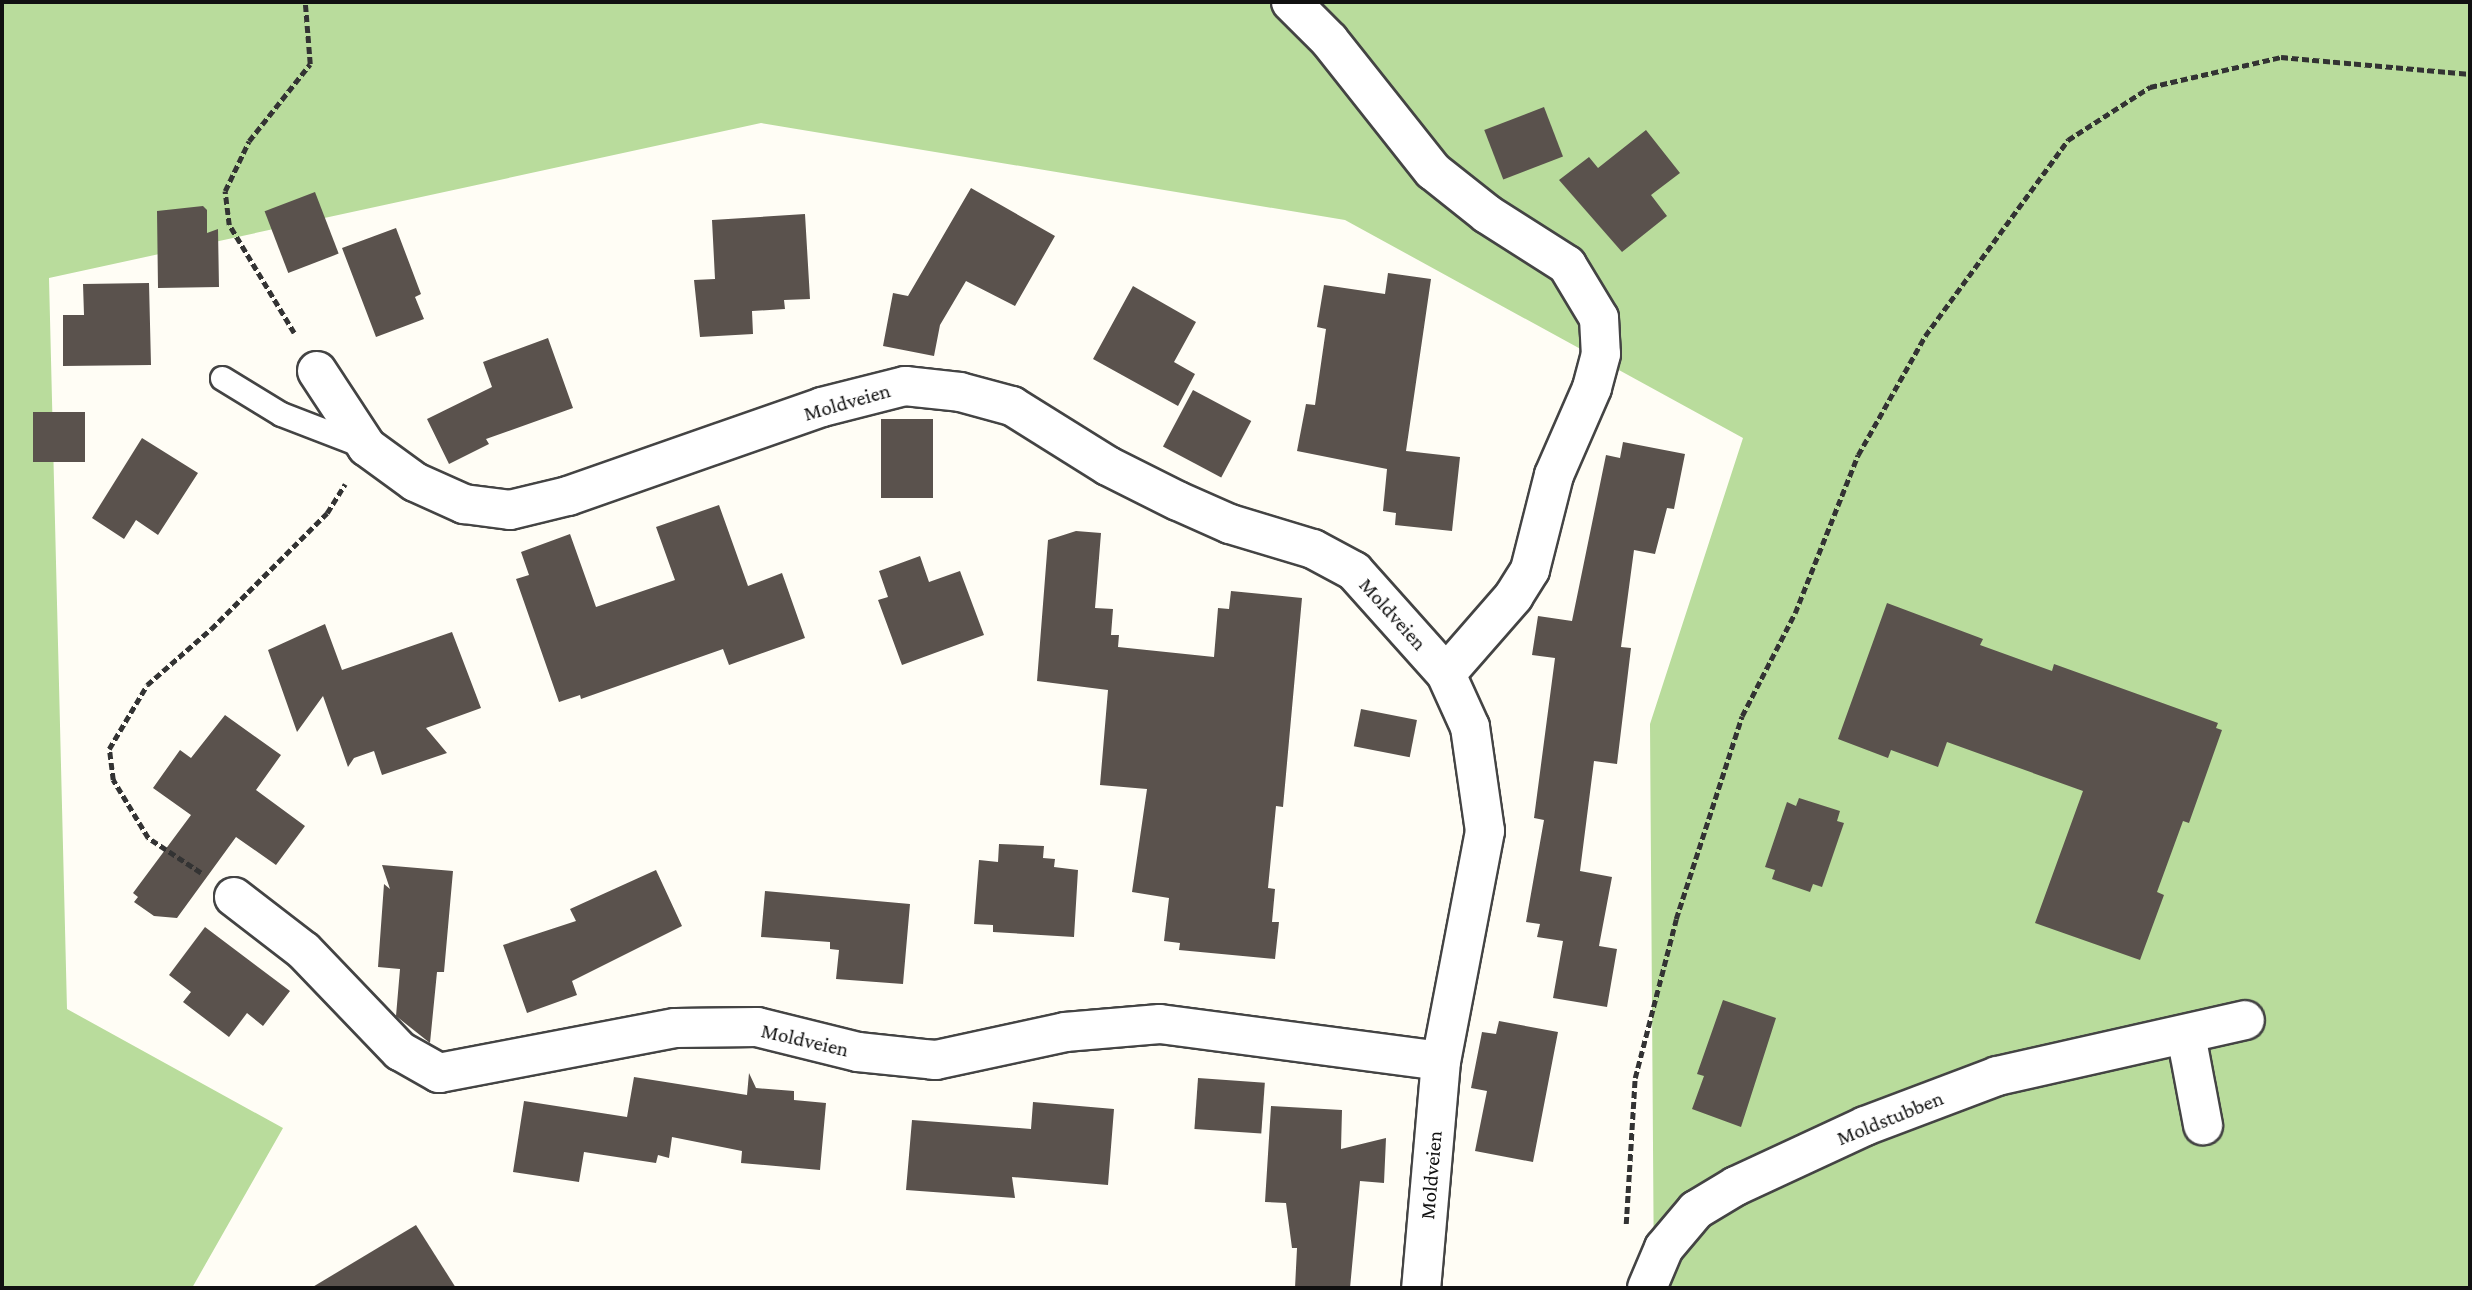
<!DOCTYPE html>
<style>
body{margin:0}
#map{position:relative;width:2472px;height:1290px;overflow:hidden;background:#fffdf5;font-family:"Crimson Pro",serif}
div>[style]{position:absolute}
.forest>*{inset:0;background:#b9dc9c}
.building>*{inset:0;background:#5a524d;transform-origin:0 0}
.path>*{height:4.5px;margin-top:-2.25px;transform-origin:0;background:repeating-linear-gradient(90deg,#333 0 7px,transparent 0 10.5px)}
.roads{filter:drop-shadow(2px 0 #444) drop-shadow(-2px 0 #444) drop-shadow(0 2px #444) drop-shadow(0 -2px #444)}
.service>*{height:23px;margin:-11.5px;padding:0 11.5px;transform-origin:11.5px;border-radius:11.5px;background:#fff}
.minor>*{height:38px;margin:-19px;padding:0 19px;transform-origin:19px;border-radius:19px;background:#fff}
span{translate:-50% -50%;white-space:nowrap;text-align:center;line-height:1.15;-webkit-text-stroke:7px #fff;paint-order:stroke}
.street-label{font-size:21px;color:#111}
.frame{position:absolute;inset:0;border:4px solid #111;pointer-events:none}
</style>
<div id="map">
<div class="forest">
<div style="clip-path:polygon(2px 2px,2470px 2px,2470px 1288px,1654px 1288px,1650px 724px,1743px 438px,1345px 220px,761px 123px,49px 278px,67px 1009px,283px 1128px,192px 1288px,2px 1288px)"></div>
</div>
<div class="building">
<div style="left:1544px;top:107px;width:53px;height:64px;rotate:69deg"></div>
<div style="clip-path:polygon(1646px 130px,1680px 173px,1651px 195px,1667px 216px,1622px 252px,1559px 180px,1589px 157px,1598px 168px)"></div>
<div style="clip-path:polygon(971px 188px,1055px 236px,1015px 306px,966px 281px,940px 325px,934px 356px,883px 346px,893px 293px,908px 296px)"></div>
<div style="left:315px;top:192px;width:66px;height:54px;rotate:69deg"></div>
<div style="clip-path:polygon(203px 206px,207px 210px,207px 233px,218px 229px,219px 287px,158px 288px,157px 211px)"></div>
<div style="clip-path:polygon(805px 214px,810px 299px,784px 300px,785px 309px,752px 311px,753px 334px,700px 337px,694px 280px,715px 279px,712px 220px)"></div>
<div style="clip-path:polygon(396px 228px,421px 294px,415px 297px,424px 319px,376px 337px,342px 248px)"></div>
<div style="clip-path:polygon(1388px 273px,1431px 279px,1406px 451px,1460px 457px,1452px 531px,1395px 525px,1396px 513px,1383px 511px,1387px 469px,1297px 451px,1306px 404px,1315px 405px,1326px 329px,1317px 327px,1324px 285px,1385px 294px)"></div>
<div style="clip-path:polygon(149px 283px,151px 365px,63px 366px,63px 315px,84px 315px,83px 284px)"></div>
<div style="clip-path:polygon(1133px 286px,1196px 322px,1174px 362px,1195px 374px,1178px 406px,1093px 359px)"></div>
<div style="clip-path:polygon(548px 338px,573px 408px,486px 439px,489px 444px,449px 464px,427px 419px,492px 387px,483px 362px)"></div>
<div style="left:1193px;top:390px;width:66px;height:64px;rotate:28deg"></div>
<div style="left:33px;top:412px;width:52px;height:50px"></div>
<div style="left:881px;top:419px;width:52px;height:79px"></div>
<div style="clip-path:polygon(142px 438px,198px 473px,158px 535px,136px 520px,124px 539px,92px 518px)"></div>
<div style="clip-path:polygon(1623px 442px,1685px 454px,1674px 509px,1667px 508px,1655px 554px,1634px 550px,1621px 647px,1631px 648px,1617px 764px,1594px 761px,1580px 871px,1612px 877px,1599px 946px,1617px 949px,1607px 1007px,1553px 998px,1563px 941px,1537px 937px,1540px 924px,1526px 922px,1544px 820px,1534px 818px,1555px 658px,1532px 655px,1538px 616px,1572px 621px,1606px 455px,1620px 458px)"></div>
<div style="clip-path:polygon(719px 505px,748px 586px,782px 573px,805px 638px,729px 665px,723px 649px,581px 699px,580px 695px,559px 702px,516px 579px,529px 575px,521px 552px,570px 534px,596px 607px,675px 580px,656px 527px)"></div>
<div style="clip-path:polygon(1076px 531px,1101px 533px,1095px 608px,1113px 609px,1111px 635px,1119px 635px,1118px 647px,1214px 657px,1218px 608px,1229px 609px,1231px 591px,1302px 598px,1283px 807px,1276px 806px,1268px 888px,1275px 889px,1272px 922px,1279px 922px,1275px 959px,1179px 950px,1180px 943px,1164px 941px,1169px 898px,1132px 892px,1147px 789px,1100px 785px,1108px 690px,1037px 681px,1048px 540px)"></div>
<div style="clip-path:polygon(920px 556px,929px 582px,960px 571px,984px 635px,902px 665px,878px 600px,888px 597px,879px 571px)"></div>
<div style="clip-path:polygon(1887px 603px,1983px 639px,1980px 645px,2052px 671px,2054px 664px,2218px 723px,2216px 728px,2222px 730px,2189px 823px,2183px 821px,2157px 892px,2164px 895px,2140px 960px,2035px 923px,2083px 791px,1947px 742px,1938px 767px,1891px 750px,1888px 758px,1838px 739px)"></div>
<div style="clip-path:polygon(325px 624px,342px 670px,452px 632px,481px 708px,426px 728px,447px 753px,382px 775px,374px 751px,354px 758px,348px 767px,323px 696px,297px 732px,268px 650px)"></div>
<div style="left:1361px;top:709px;width:57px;height:38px;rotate:11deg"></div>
<div style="clip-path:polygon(225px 715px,281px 755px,256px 790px,305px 826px,276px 865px,236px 837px,177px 918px,154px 916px,134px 902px,138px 897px,133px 893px,191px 815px,153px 788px,180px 750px,191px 758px)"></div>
<div style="clip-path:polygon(1799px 798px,1840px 811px,1837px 821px,1844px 823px,1822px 887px,1813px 884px,1810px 892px,1772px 879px,1775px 870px,1765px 867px,1787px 802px,1796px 806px)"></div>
<div style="clip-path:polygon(999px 844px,1044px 846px,1043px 858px,1055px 859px,1054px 867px,1078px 870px,1074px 937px,993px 932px,993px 925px,974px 924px,979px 860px,998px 862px)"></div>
<div style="clip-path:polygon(382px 865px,453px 871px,444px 972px,437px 972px,430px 1043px,396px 1016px,400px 969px,378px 967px,384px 884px,390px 889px)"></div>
<div style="clip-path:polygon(656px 870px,682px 926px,572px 981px,577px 995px,527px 1013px,503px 945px,576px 921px,570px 909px)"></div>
<div style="clip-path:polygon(765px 891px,910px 904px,903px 984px,836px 979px,839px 950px,830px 949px,830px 942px,761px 937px)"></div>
<div style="clip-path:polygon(205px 927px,290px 991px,263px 1026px,247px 1013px,229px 1037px,183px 1002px,191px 992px,169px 975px)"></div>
<div style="clip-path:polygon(1723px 1000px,1776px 1018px,1741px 1127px,1692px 1109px,1704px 1076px,1697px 1074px)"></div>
<div style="clip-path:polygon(1499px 1021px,1558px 1032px,1533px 1162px,1475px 1151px,1487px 1091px,1471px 1088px,1482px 1032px,1496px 1034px)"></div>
<div style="clip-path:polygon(749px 1073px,756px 1088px,794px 1091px,794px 1100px,826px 1103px,820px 1170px,741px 1163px,742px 1151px,672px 1137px,669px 1158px,658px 1155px,656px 1163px,584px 1152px,579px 1182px,513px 1172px,524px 1101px,627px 1117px,634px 1077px,747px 1095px)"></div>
<div style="left:1198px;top:1078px;width:67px;height:51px;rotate:4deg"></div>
<div style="clip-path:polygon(1033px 1102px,1114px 1109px,1108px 1185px,1012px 1177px,1015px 1198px,906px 1190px,912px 1120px,1031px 1129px)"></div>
<div style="clip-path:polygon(1271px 1106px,1342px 1110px,1341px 1149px,1386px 1138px,1384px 1183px,1360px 1181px,1350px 1288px,1295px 1288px,1297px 1248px,1292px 1248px,1286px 1203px,1265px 1202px)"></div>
<div style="clip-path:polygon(416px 1225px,456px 1288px,311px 1288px)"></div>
</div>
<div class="path">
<div style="left:294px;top:333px;width:126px;rotate:-121deg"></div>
<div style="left:229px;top:225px;width:34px;rotate:-97deg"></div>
<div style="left:225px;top:191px;width:55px;rotate:-64.4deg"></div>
<div style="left:249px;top:141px;width:98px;rotate:-51.6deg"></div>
<div style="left:310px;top:64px;width:62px;rotate:-94.6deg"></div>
<div style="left:201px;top:873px;width:64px;rotate:-146.6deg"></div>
<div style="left:148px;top:838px;width:68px;rotate:-121.1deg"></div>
<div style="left:113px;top:780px;width:31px;rotate:-97deg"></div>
<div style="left:109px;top:749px;width:74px;rotate:-59.3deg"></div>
<div style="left:147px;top:685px;width:85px;rotate:-41.2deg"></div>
<div style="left:211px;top:629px;width:164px;rotate:-45deg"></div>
<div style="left:327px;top:513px;width:34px;rotate:-58deg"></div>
<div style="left:1626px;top:1224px;width:146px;rotate:-86.5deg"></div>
<div style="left:1635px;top:1078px;width:164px;rotate:-75.5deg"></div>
<div style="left:1676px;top:919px;width:213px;rotate:-72deg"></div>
<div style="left:1742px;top:716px;width:116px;rotate:-62.8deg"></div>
<div style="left:1795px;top:613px;width:170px;rotate:-68.3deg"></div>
<div style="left:1858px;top:455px;width:137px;rotate:-60.6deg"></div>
<div style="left:1925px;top:336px;width:243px;rotate:-53.9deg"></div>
<div style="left:2068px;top:140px;width:98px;rotate:-32.9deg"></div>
<div style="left:2150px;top:87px;width:134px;rotate:-12.9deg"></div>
<div style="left:2281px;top:57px;width:190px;rotate:5.1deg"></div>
</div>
<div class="roads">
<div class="service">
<div style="left:222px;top:378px;width:69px;rotate:31.4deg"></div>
<div style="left:281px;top:414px;width:89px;rotate:21.1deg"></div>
</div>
<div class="minor">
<div style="left:1291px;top:2px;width:54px;rotate:45deg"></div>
<div style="left:1329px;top:40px;width:167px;rotate:51.6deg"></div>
<div style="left:1433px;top:171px;width:69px;rotate:38.5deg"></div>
<div style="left:1487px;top:214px;width:95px;rotate:32.5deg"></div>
<div style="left:1567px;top:265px;width:62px;rotate:58.9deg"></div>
<div style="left:1599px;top:318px;width:36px;rotate:87deg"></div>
<div style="left:1601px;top:354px;width:35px;rotate:105deg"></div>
<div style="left:1592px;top:388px;width:95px;rotate:113.6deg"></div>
<div style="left:1554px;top:475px;width:98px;rotate:104.2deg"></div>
<div style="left:1530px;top:570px;width:31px;rotate:122deg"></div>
<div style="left:1514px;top:596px;width:103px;rotate:131.1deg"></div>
<div style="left:317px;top:371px;width:91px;rotate:56.7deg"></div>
<div style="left:367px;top:447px;width:59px;rotate:36.1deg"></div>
<div style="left:415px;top:482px;width:54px;rotate:24.2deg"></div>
<div style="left:464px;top:504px;width:46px;rotate:7.4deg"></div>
<div style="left:510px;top:510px;width:60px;rotate:-13.6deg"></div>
<div style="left:568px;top:496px;width:269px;rotate:-19.3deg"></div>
<div style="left:822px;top:407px;width:86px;rotate:-14.2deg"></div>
<div style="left:905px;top:386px;width:55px;rotate:6.2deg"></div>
<div style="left:960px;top:392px;width:54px;rotate:15.1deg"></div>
<div style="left:1012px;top:406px;width:113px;rotate:32deg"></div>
<div style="left:1108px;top:466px;width:78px;rotate:26.6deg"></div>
<div style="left:1178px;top:501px;width:57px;rotate:23.9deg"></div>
<div style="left:1230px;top:524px;width:87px;rotate:16.8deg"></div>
<div style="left:1313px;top:549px;width:47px;rotate:28.2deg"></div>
<div style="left:1354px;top:571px;width:138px;rotate:48.2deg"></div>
<div style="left:1446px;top:674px;width:58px;rotate:65.6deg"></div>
<div style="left:1470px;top:727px;width:105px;rotate:81.8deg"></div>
<div style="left:1485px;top:831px;width:234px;rotate:100.8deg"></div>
<div style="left:1441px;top:1061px;width:228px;rotate:95deg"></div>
<div style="left:234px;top:897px;width:88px;rotate:37.6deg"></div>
<div style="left:304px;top:951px;width:139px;rotate:46.2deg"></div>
<div style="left:400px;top:1051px;width:45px;rotate:29.4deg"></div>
<div style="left:439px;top:1073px;width:240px;rotate:-10.8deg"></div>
<div style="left:675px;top:1028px;width:82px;rotate:-0.7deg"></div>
<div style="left:757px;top:1027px;width:104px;rotate:13.9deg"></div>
<div style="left:858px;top:1052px;width:78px;rotate:5.9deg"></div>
<div style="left:936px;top:1060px;width:132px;rotate:-12.2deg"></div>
<div style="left:1065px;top:1032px;width:95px;rotate:-4.8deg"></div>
<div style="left:1160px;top:1024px;width:283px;rotate:7.5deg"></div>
<div style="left:2186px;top:1035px;width:92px;rotate:79.3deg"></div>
<div style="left:1647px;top:1288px;width:43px;rotate:-67deg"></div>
<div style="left:1664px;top:1248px;width:50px;rotate:-49.9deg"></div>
<div style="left:1696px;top:1210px;width:47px;rotate:-31deg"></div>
<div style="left:1736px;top:1186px;width:142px;rotate:-24.9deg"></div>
<div style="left:1865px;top:1126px;width:141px;rotate:-20.7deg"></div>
<div style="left:1997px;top:1076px;width:254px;rotate:-12.7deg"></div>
</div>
</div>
<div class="street-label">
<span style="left:847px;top:402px;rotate:-16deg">Moldveien</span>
<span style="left:1393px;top:614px;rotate:48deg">Moldveien</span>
<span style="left:805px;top:1040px;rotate:13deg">Moldveien</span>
<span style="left:1890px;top:1118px;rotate:-22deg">Moldstubben</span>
<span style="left:1431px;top:1175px;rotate:-85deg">Moldveien</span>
</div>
<div class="frame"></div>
</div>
